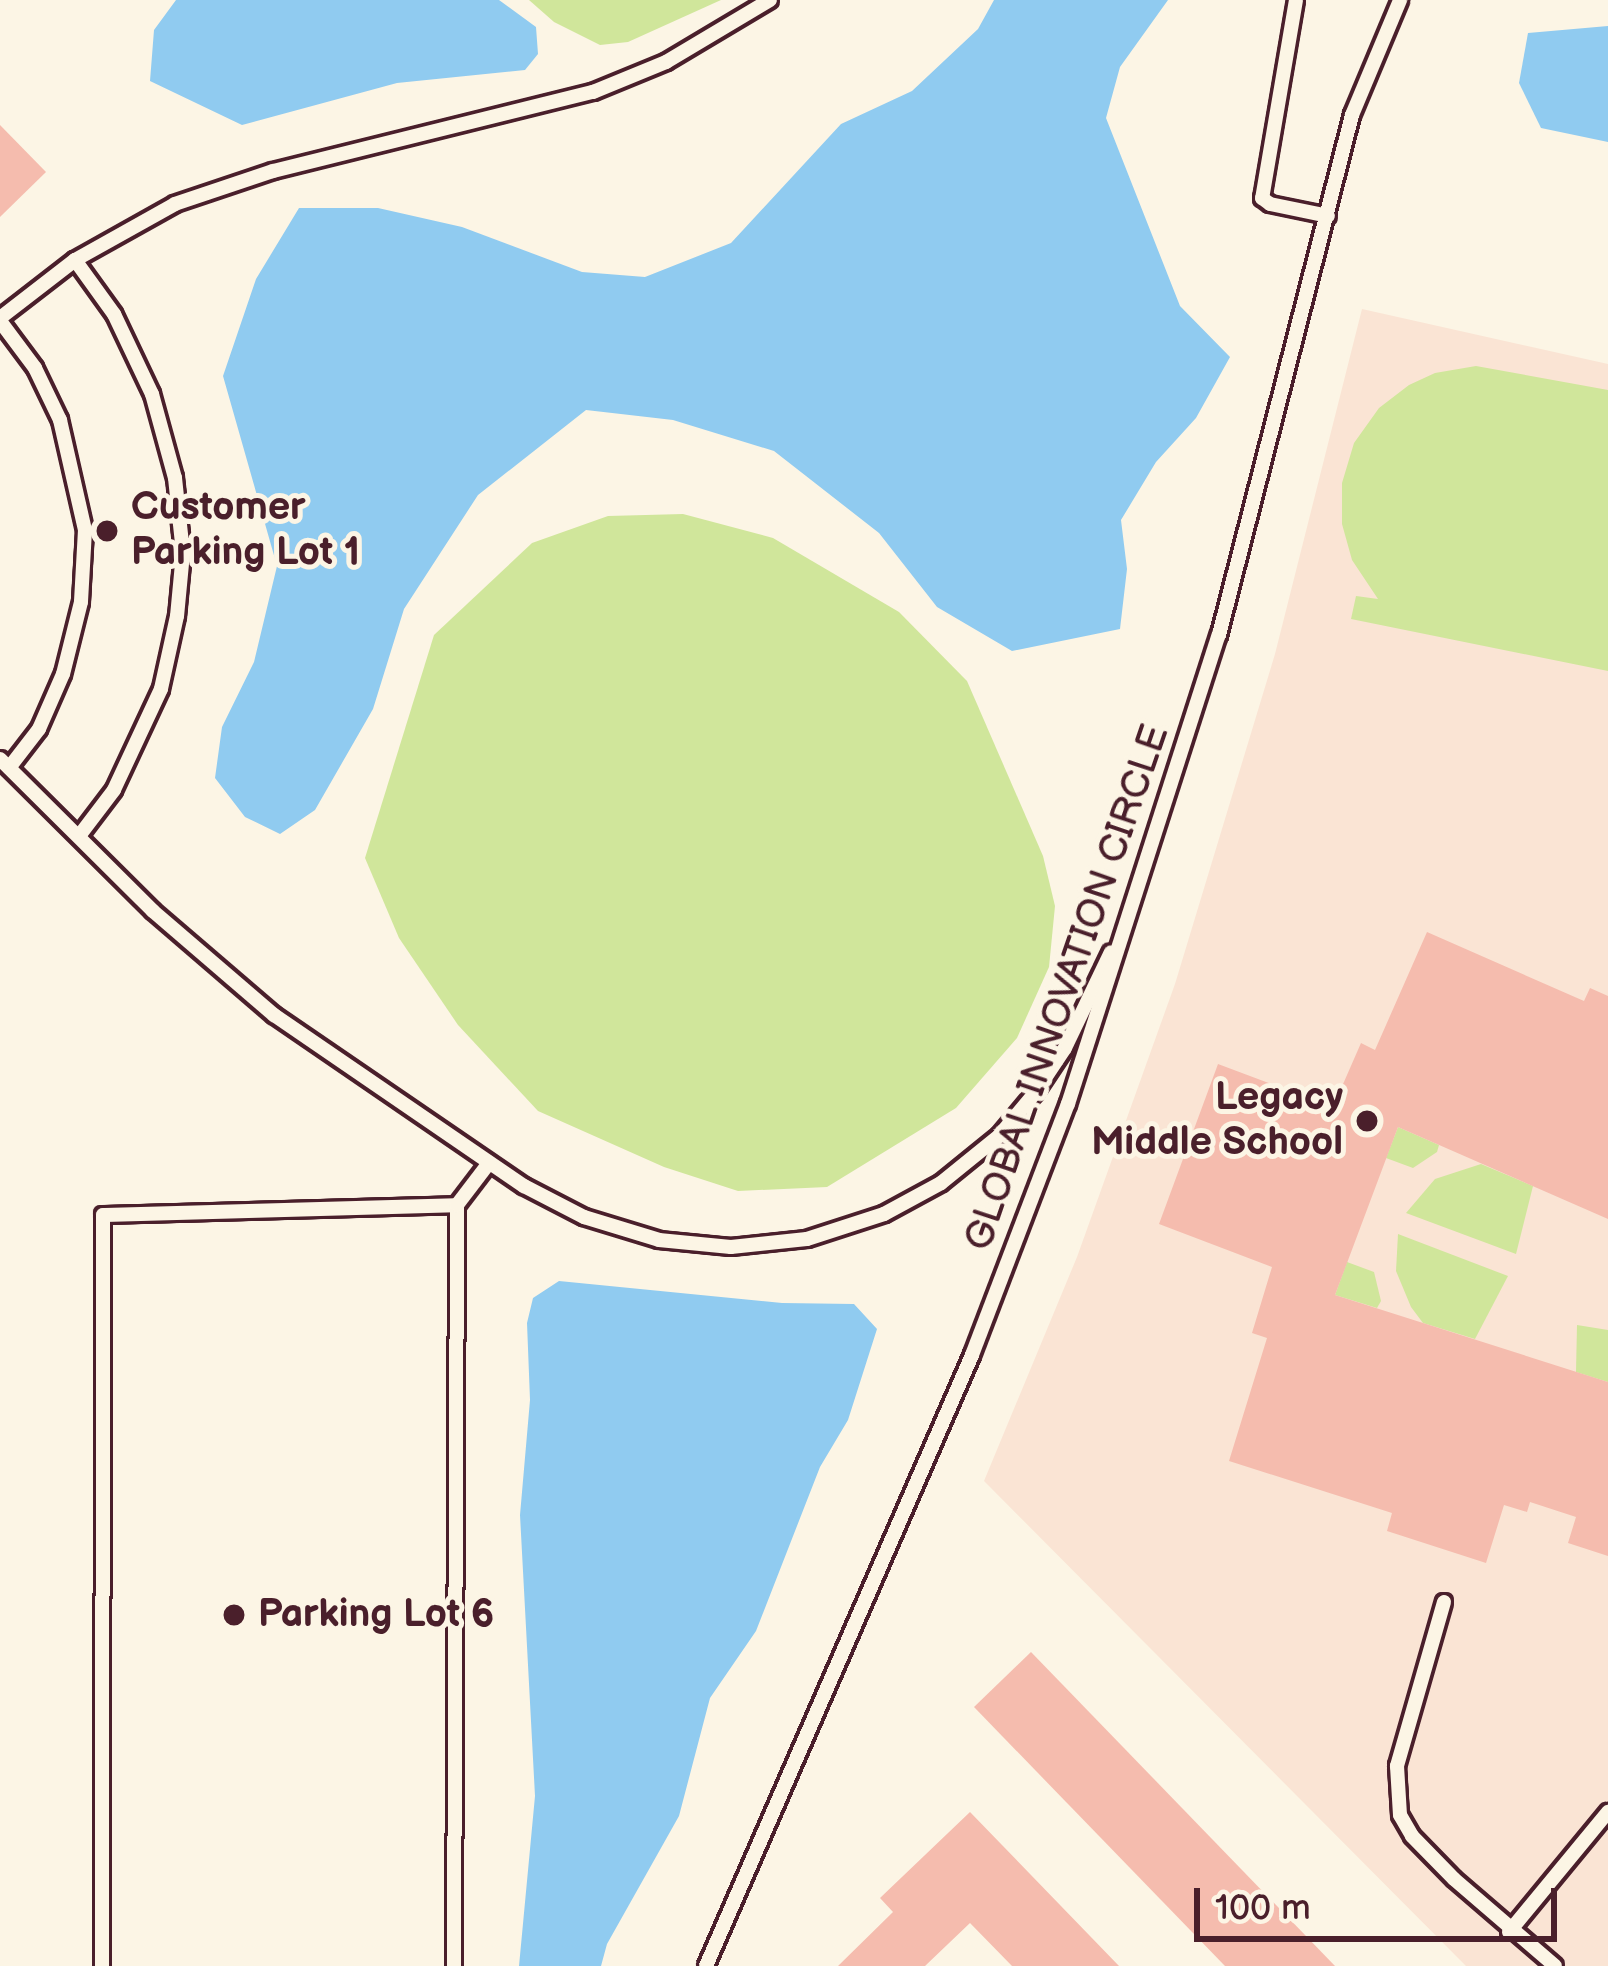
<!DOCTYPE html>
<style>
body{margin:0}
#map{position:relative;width:1608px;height:1966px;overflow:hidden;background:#fcf5e5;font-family:"Balsamiq Sans",sans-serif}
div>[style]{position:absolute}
.built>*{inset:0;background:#fae4d4}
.green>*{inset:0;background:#d0e69b}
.water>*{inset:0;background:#90cbf0}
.building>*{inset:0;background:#f5bcae}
.roads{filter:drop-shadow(3px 0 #4a1f2b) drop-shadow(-3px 0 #4a1f2b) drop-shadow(0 3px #4a1f2b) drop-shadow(0 -3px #4a1f2b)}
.service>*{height:14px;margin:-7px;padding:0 7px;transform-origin:7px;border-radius:7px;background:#fcf5e5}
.dots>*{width:33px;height:33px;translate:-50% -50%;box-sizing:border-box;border:6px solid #fcf5e5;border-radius:50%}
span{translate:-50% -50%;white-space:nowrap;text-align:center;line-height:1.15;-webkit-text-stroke:10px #fcf5e5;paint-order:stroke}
.poi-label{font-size:39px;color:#4a1f2b;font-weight:700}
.left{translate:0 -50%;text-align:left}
.right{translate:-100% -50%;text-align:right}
.street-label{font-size:39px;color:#4a1f2b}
.scale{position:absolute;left:1194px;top:1888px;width:363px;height:54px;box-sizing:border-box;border:6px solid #4a1f2b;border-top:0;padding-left:15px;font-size:36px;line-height:42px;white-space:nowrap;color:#4a1f2b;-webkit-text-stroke:9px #fcf5e5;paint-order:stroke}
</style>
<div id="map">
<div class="built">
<div style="clip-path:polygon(1362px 309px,1608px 364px,1608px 1966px,1466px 1966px,984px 1481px,1077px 1257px,1175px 984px,1275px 654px)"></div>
</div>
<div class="green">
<div style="clip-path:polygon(529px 0,721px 0,628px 42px,600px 45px,554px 22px)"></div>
<div style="clip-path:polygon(1476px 366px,1608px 390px,1608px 671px,1351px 619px,1356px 596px,1378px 599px,1352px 560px,1342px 524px,1342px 483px,1354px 443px,1379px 408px,1409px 385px,1435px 373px)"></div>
<div style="clip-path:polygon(683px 514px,773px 538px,899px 612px,967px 681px,1043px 856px,1055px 906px,1049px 967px,1017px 1038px,956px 1108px,827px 1187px,738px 1191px,664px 1167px,538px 1111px,458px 1025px,399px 938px,365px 858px,434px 635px,532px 543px,608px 516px)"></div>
<div style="clip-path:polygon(1398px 1127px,1439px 1145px,1437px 1152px,1413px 1168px,1386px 1158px)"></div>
<div style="clip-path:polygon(1481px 1164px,1533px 1186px,1516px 1254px,1406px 1213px,1435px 1179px)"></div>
<div style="clip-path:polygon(1398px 1234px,1508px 1276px,1475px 1339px,1423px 1323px,1411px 1307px,1396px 1271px)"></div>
<div style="clip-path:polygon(1347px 1262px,1374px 1272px,1381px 1301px,1377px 1308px,1335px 1295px)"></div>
<div style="clip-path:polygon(1577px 1325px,1608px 1330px,1608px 1382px,1576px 1372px)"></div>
</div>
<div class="water">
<div style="clip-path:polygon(176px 0,499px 0,536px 27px,538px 54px,525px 70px,397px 83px,242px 125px,150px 81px,154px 30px)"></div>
<div style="clip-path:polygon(994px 0,1168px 0,1120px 67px,1106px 118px,1180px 306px,1230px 357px,1196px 418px,1156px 462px,1121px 520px,1127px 569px,1120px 629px,1012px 651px,937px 607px,879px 533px,774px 451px,673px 420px,586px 410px,478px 495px,404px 609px,373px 709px,315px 810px,280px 834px,245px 817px,215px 778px,222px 727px,254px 662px,277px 566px,223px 376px,256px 279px,299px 208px,378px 208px,462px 227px,582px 272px,645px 277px,731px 243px,841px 124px,912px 91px,978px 29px)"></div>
<div style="clip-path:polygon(1608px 26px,1608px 142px,1541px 128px,1519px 83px,1528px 33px)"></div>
<div style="clip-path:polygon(559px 1281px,782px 1303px,854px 1304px,877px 1329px,848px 1420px,820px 1467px,756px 1631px,710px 1698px,679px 1816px,607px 1944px,601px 1966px,519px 1966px,535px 1796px,520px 1515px,530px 1400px,527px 1323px,533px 1298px)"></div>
</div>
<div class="building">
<div style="clip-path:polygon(0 125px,46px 172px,0 217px)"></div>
<div style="clip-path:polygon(1427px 932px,1584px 1001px,1590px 988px,1608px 996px,1608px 1219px,1398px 1127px,1335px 1295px,1608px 1382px,1608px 1556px,1568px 1543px,1576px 1517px,1530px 1502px,1527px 1512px,1504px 1505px,1486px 1563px,1387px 1531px,1392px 1513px,1229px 1461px,1267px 1338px,1252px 1333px,1272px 1267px,1159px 1224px,1218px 1064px,1333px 1107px,1361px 1043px,1375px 1050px)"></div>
<div style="clip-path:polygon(1031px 1652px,1335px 1966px,1225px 1966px,974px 1707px)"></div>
<div style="clip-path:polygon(970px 1812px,1119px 1966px,1012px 1966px,970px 1923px,925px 1966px,838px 1966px,893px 1912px,880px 1898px)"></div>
</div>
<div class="roads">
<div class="service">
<div style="left:1296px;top:0;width:201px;rotate:99.7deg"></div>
<div style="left:1262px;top:198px;width:10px;rotate:37deg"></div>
<div style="left:1270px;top:204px;width:59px;rotate:11.7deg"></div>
<div style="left:75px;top:260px;width:67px;rotate:54.2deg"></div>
<div style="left:114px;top:314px;width:89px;rotate:64.6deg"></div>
<div style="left:152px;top:394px;width:87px;rotate:74.7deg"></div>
<div style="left:175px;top:478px;width:75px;rotate:83.9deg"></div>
<div style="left:183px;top:553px;width:63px;rotate:95.4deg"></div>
<div style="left:177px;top:616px;width:75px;rotate:102.4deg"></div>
<div style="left:161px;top:689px;width:111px;rotate:115deg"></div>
<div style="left:114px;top:790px;width:58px;rotate:127.3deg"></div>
<div style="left:0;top:318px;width:95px;rotate:-37.7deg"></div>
<div style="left:75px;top:260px;width:115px;rotate:-29.2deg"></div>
<div style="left:175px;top:204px;width:103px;rotate:-18.6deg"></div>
<div style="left:273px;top:171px;width:330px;rotate:-13.9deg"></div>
<div style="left:593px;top:92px;width:79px;rotate:-22.3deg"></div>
<div style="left:666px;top:62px;width:121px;rotate:-30.8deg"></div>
<div style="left:0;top:321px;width:59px;rotate:53.3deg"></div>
<div style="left:35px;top:368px;width:58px;rotate:64.3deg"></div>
<div style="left:60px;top:420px;width:113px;rotate:77.2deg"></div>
<div style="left:85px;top:530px;width:72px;rotate:93.2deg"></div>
<div style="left:81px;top:602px;width:74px;rotate:104deg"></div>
<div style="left:63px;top:674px;width:60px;rotate:113.6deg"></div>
<div style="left:39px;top:729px;width:49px;rotate:127.6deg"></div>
<div style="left:0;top:759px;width:216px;rotate:44.8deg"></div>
<div style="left:153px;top:911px;width:160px;rotate:40.7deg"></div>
<div style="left:274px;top:1015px;width:303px;rotate:34.4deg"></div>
<div style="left:524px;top:1186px;width:68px;rotate:27.3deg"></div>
<div style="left:584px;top:1217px;width:78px;rotate:17deg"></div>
<div style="left:659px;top:1240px;width:72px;rotate:5.6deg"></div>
<div style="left:731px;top:1247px;width:76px;rotate:-6deg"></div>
<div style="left:807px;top:1239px;width:81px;rotate:-18deg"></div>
<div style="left:884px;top:1214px;width:65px;rotate:-28.5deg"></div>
<div style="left:941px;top:1183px;width:75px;rotate:-39deg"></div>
<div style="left:999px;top:1136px;width:56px;rotate:-50.1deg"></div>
<div style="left:1035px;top:1093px;width:54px;rotate:-56.3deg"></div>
<div style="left:1065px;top:1048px;width:106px;rotate:-64.4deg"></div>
<div style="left:1444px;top:1602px;width:171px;rotate:106deg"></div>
<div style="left:1397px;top:1766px;width:49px;rotate:86.5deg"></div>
<div style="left:1400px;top:1815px;width:24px;rotate:60deg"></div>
<div style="left:1412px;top:1836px;width:60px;rotate:45.7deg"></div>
<div style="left:1454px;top:1879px;width:133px;rotate:40.7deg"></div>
<div style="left:1509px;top:1932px;width:156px;rotate:-50.5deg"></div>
<div style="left:102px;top:1966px;width:751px;rotate:-89.92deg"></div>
<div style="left:103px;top:1215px;width:354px;rotate:-1.6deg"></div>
<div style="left:454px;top:1966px;width:761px;rotate:-89.77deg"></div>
<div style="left:457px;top:1205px;width:53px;rotate:-52.7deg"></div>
<div style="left:706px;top:1966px;width:666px;rotate:-66.47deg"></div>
<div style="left:972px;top:1355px;width:269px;rotate:-69.1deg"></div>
<div style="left:1068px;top:1104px;width:493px;rotate:-72.2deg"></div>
<div style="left:1219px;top:635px;width:537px;rotate:-75.65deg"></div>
<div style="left:1352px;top:115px;width:125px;rotate:-67.3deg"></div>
</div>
</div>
<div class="dots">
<div style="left:107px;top:531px;background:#4a1f2b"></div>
<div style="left:1367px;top:1121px;background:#4a1f2b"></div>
<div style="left:234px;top:1615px;background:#4a1f2b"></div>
</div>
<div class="poi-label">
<span class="left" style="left:131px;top:531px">Customer<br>Parking Lot 1</span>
<span class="right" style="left:1343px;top:1121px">Legacy<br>Middle School</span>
<span class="left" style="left:258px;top:1615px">Parking Lot 6</span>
</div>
<div class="street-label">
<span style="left:1068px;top:988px;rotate:-71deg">GLOBAL INNOVATION CIRCLE</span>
</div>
<div class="scale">100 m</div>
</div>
